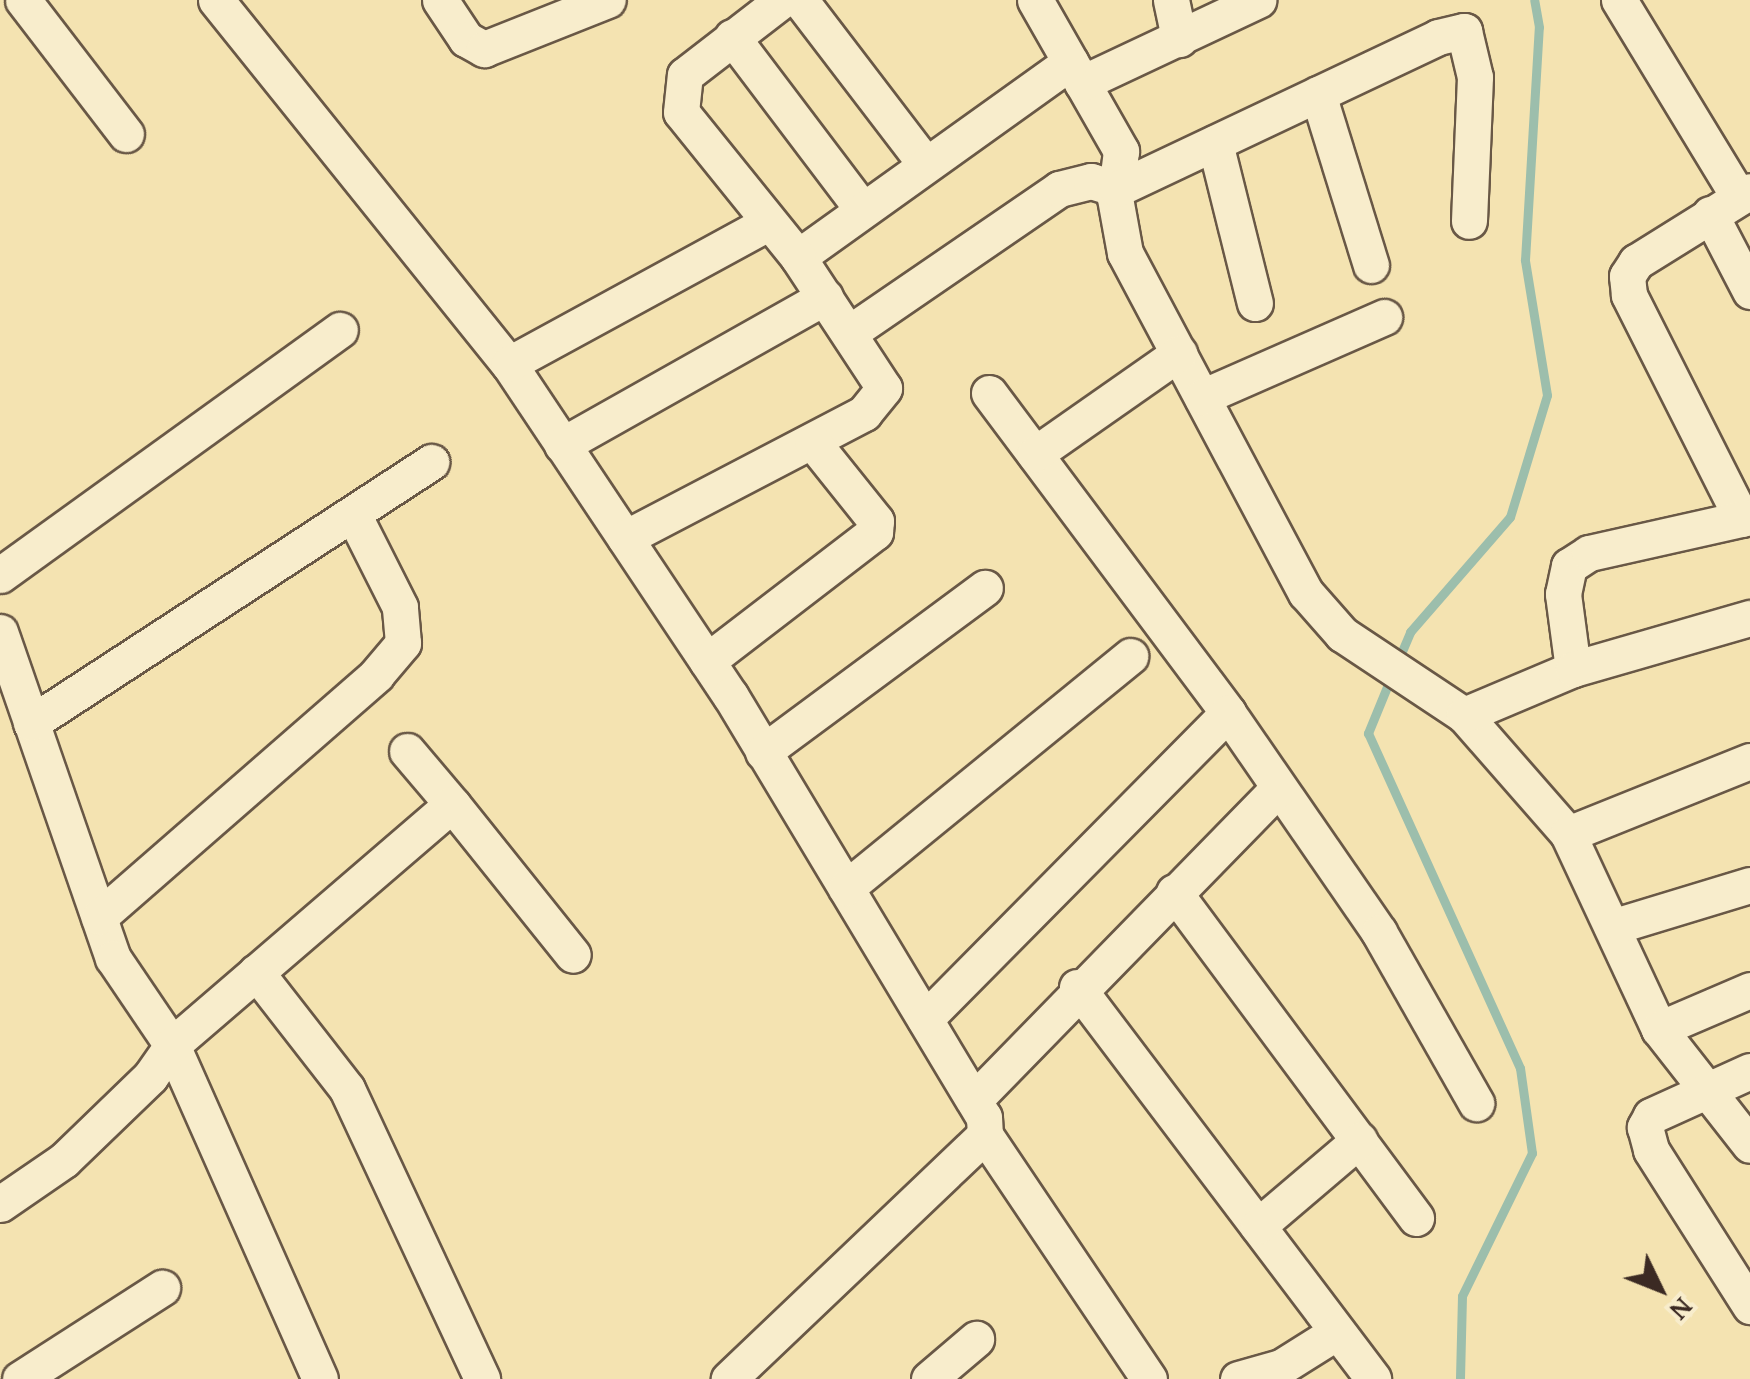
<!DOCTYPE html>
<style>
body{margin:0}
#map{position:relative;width:1750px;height:1379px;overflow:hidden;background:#f4e3b1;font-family:"Gentium Book Plus",serif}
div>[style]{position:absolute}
.stream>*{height:9px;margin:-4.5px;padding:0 4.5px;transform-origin:4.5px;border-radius:4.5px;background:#9cbeac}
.roads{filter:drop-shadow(2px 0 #695846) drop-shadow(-2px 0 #695846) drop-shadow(0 2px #695846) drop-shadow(0 -2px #695846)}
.minor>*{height:35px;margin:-17.5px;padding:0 17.5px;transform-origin:17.5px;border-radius:17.5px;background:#f8edcc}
span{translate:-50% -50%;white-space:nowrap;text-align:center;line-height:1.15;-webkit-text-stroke:9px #f8edcc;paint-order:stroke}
.north{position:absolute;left:1610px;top:1239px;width:100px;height:100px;-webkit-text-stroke:8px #f8edcc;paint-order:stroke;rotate:133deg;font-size:28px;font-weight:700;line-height:40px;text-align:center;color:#3b2a23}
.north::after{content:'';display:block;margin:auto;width:35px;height:45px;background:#3b2a23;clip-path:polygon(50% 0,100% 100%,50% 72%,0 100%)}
</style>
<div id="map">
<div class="stream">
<div style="left:1397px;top:663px;width:34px;rotate:-67deg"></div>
<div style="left:1410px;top:632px;width:152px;rotate:-49deg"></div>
<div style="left:1510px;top:517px;width:127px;rotate:-73.1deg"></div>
<div style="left:1547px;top:395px;width:137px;rotate:-99.3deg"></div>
<div style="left:1525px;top:260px;width:233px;rotate:-86.6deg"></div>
<div style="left:1539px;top:27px;width:27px;rotate:-100deg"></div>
<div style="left:1391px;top:677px;width:61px;rotate:112.3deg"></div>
<div style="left:1368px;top:733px;width:368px;rotate:65.6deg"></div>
<div style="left:1520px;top:1068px;width:86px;rotate:82deg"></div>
<div style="left:1532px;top:1153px;width:159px;rotate:116.1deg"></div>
<div style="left:1462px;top:1296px;width:83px;rotate:91.4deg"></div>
</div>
<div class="roads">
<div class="minor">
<div style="left:23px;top:0;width:169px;rotate:52.5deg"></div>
<div style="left:216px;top:0;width:467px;rotate:51.2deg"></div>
<div style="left:509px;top:364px;width:398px;rotate:56.3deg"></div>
<div style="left:730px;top:695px;width:493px;rotate:59deg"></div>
<div style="left:984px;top:1117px;width:18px;rotate:87deg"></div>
<div style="left:985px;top:1135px;width:354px;rotate:136.4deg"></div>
<div style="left:440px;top:0;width:47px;rotate:56.3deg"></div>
<div style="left:466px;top:39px;width:21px;rotate:29deg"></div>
<div style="left:484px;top:49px;width:133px;rotate:-21.6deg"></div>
<div style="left:800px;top:0;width:204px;rotate:52.6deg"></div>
<div style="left:1035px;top:0;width:174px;rotate:60.3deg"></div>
<div style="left:1121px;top:151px;width:47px;rotate:97.3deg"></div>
<div style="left:1115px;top:198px;width:56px;rotate:79.7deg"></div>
<div style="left:1125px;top:253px;width:385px;rotate:62deg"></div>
<div style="left:1306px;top:593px;width:55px;rotate:48.7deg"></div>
<div style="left:1342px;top:634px;width:146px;rotate:33.6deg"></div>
<div style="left:1464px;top:715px;width:158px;rotate:48.8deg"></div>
<div style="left:1568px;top:834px;width:215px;rotate:65deg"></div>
<div style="left:1659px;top:1029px;width:147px;rotate:51.9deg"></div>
<div style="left:1171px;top:0;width:40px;rotate:78deg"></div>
<div style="left:1619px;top:0;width:231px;rotate:58.7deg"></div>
<div style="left:732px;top:37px;width:216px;rotate:52.9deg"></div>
<div style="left:1082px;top:83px;width:195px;rotate:-25.2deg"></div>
<div style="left:1318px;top:94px;width:179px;rotate:72.8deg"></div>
<div style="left:1215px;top:143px;width:165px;rotate:76deg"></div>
<div style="left:1710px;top:214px;width:87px;rotate:62.5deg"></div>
<div style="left:798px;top:257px;width:335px;rotate:-35.6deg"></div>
<div style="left:849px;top:333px;width:255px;rotate:-34.4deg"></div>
<div style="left:1059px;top:189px;width:33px;rotate:-14deg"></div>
<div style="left:1091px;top:181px;width:27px;rotate:17deg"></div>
<div style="left:1117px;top:189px;width:355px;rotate:-25.3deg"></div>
<div style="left:1438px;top:37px;width:27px;rotate:-13deg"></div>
<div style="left:1464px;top:31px;width:47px;rotate:76.6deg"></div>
<div style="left:1475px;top:77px;width:144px;rotate:92.4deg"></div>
<div style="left:509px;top:364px;width:296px;rotate:-28.6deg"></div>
<div style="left:989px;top:393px;width:399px;rotate:53.2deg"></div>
<div style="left:1228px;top:713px;width:266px;rotate:55.4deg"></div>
<div style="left:1379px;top:932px;width:197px;rotate:60.4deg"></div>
<div style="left:1202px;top:397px;width:199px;rotate:-23.7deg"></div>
<div style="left:562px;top:445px;width:302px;rotate:-29.4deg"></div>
<div style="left:1035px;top:454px;width:176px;rotate:-35deg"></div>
<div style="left:1742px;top:519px;width:251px;rotate:-116.8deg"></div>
<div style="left:1629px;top:295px;width:19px;rotate:-96deg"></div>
<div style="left:1627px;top:276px;width:17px;rotate:-57deg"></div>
<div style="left:1636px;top:262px;width:134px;rotate:-31.9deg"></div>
<div style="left:625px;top:538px;width:270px;rotate:-27.6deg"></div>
<div style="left:864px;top:413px;width:32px;rotate:-51deg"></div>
<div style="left:884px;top:388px;width:157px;rotate:-123.3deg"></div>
<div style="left:798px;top:257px;width:186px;rotate:-128.9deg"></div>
<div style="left:681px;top:112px;width:37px;rotate:-84deg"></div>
<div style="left:685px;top:75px;width:123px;rotate:-37.7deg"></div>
<div style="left:0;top:575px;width:419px;rotate:-35.8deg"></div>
<div style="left:0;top:632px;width:345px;rotate:70.9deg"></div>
<div style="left:113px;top:958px;width:105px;rotate:55.9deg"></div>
<div style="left:172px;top:1045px;width:365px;rotate:66.1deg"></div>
<div style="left:707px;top:661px;width:212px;rotate:-37.5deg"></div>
<div style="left:875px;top:532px;width:11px;rotate:-85deg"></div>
<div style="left:876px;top:521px;width:102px;rotate:-128.7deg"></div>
<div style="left:1573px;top:669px;width:76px;rotate:-97.6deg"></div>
<div style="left:1563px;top:594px;width:29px;rotate:-78deg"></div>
<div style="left:1569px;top:566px;width:24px;rotate:-33deg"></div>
<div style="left:1589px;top:553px;width:165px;rotate:-12.6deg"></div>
<div style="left:1464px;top:715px;width:118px;rotate:-22.9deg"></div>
<div style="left:1573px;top:669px;width:184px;rotate:-16.1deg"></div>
<div style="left:31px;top:723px;width:478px;rotate:-33.1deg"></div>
<div style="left:407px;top:751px;width:70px;rotate:49.7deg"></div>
<div style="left:763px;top:752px;width:276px;rotate:-36.5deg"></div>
<div style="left:1568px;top:834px;width:196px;rotate:-21.9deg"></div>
<div style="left:846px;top:888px;width:367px;rotate:-39.2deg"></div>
<div style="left:1174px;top:892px;width:406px;rotate:53.4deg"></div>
<div style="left:99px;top:917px;width:368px;rotate:-41.1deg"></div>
<div style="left:376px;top:675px;width:42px;rotate:-49.8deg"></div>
<div style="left:403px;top:643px;width:36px;rotate:-95deg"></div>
<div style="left:400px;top:607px;width:104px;rotate:-116.8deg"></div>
<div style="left:1615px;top:926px;width:141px;rotate:-16.9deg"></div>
<div style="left:256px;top:972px;width:148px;rotate:52.1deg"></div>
<div style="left:347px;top:1089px;width:320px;rotate:65deg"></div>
<div style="left:1077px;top:987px;width:491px;rotate:52.9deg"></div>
<div style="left:925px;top:1019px;width:431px;rotate:-45.3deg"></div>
<div style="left:1659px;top:1029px;width:99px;rotate:-23.2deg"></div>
<div style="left:1750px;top:1071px;width:109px;rotate:155.6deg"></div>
<div style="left:1651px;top:1116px;width:13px;rotate:119deg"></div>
<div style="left:1645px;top:1127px;width:24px;rotate:75deg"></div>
<div style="left:1651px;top:1150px;width:185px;rotate:57.6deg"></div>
<div style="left:974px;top:1100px;width:436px;rotate:-45.7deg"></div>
<div style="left:985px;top:1135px;width:294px;rotate:56.1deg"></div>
<div style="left:0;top:1204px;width:78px;rotate:-34.5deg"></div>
<div style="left:64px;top:1160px;width:120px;rotate:-44deg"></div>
<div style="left:150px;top:1077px;width:39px;rotate:-55deg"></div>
<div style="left:172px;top:1045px;width:369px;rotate:-40.7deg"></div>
<div style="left:452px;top:804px;width:193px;rotate:51.3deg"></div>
<div style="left:1258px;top:1226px;width:133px;rotate:-40.4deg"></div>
<div style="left:20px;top:1379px;width:169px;rotate:-32.7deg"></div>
<div style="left:929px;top:1379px;width:62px;rotate:-40.4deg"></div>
<div style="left:1238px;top:1379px;width:45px;rotate:-15.6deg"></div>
<div style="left:1281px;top:1367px;width:66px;rotate:-32deg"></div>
</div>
</div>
<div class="north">N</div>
</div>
